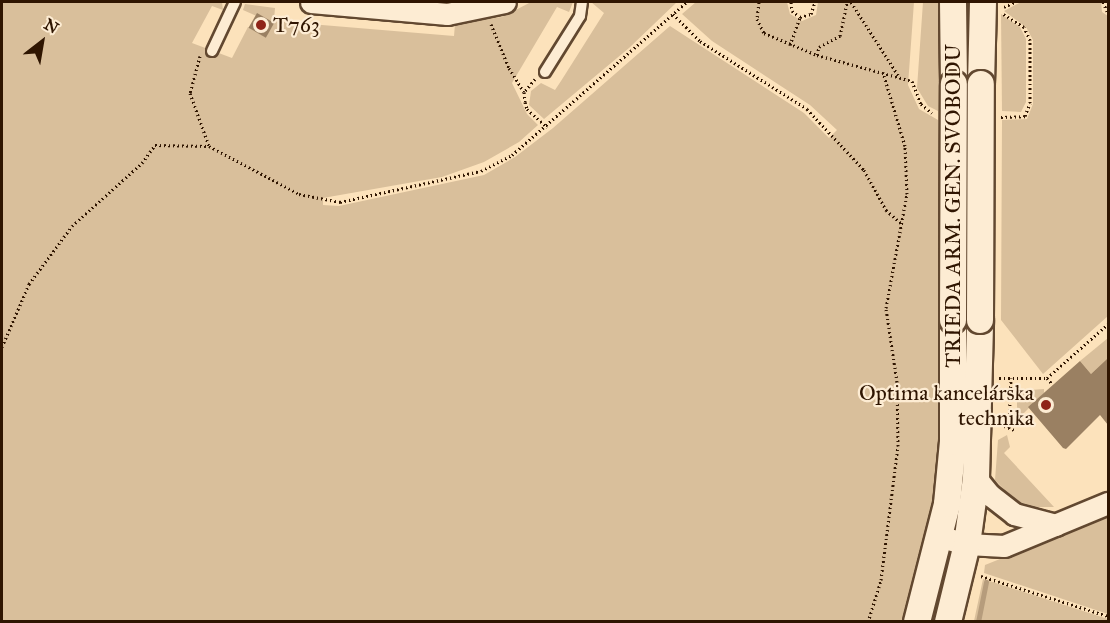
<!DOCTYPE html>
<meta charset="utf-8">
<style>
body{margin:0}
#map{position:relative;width:1110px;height:623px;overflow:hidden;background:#fce2bb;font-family:"IM FELL Great Primer",serif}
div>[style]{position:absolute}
.green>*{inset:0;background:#d9bf9b}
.stream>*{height:5px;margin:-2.5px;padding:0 2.5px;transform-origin:2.5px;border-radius:2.5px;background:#b69c7c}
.building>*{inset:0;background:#9a8062;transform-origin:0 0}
.path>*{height:3px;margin-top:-1.5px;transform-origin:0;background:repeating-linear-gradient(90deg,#2f1501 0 1.5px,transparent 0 4.5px)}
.roads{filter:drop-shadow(2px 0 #624830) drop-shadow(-2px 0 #624830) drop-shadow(0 2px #624830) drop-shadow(0 -2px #624830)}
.service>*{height:10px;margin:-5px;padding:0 5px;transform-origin:5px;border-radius:5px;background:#fdecd3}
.minor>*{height:21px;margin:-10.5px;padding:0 10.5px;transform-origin:10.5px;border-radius:10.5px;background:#fdecd3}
.tertiary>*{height:26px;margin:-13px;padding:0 13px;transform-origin:13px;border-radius:13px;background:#fdecd3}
.bridges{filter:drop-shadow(2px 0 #624830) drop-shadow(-2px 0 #624830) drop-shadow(0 2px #624830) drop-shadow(0 -2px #624830)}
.tertiary-bridge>*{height:26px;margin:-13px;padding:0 13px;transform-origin:13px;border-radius:13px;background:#fdecd3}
.dots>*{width:16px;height:16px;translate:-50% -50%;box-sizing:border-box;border:3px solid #fdecd3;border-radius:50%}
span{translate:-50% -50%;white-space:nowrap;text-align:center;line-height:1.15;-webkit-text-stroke:4.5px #fdecd3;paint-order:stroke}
.poi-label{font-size:22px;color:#2f1501}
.left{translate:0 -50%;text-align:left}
.right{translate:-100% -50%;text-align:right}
.street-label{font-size:22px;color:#2f1501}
.frame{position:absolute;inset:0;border:3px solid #2f1501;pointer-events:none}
.north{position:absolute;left:12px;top:12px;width:60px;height:60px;-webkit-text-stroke:4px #fdecd3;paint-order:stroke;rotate:31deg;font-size:16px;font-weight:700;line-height:24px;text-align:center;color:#2f1501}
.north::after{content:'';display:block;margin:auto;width:21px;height:27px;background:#2f1501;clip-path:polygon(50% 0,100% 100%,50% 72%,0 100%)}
</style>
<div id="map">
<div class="green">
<div style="clip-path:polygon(2px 2px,222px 2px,223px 10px,212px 6px,192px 43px,232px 58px,248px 27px,265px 37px,274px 24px,243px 10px,245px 4px,275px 8px,274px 21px,454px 36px,455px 24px,502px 17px,531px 2px,573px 2px,569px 12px,557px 7px,512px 83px,527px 114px,538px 125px,519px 142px,484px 162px,442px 177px,323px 198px,323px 205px,339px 206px,484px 175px,515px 157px,553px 128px,670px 26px,804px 113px,829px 138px,837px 130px,810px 105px,712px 41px,682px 14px,696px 2px,787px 2px,790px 14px,802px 21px,816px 15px,818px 2px,914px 2px,908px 85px,919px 109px,938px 120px,942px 414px,935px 502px,907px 621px,2px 621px)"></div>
<div style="clip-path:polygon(591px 2px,677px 2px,629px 48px,544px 119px,529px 105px,531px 91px,541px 83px,555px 90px,561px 81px,604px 13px)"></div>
<div style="clip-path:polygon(923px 2px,944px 2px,944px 68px,938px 84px,938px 111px,928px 106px,917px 88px)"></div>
<div style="clip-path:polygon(1021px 2px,1101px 2px,1102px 12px,1108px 16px,1108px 316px,1043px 374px,1001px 320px,1002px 120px,1027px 119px,1033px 104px,1033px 40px,1026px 27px,1004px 11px)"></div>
<div style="clip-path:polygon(1001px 14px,1020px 27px,1026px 39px,1026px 102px,1021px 112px,1002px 111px)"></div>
<div style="clip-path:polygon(1108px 338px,1108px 358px,1091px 374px,1080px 361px)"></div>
<div style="clip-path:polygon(1044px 389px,1044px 393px,1017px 420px,1017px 391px)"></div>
<div style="clip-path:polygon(1007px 435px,1010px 447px,1004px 453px,1054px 507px,1030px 507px,1015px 501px,995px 480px,998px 440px)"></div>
<div style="clip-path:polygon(1108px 516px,1108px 614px,984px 573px,985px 565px)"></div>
<div style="clip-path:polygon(983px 579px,1108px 619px,1108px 621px,974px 621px)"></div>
</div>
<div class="stream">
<div style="left:978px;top:622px;width:41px;rotate:-78.7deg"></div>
</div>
<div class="building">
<div style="left:257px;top:13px;width:20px;height:17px;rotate:30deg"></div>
<div style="clip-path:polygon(1108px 358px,1108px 425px,1100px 415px,1066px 449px,1063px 448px,1028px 407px,1080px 361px,1091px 374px)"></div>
</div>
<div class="path">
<div style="left:759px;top:2px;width:17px;rotate:97deg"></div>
<div style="left:757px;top:19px;width:16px;rotate:63deg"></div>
<div style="left:764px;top:33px;width:57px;rotate:22.5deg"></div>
<div style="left:817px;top:55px;width:98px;rotate:15.3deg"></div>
<div style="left:912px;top:81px;width:25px;rotate:69deg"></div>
<div style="left:921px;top:104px;width:14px;rotate:39deg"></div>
<div style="left:791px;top:2px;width:9px;rotate:84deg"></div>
<div style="left:792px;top:11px;width:10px;rotate:37deg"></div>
<div style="left:800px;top:17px;width:11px;rotate:-15deg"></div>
<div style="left:811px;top:14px;width:13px;rotate:-72deg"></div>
<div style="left:851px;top:2px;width:87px;rotate:57.2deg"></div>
<div style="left:1103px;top:2px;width:12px;rotate:66deg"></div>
<div style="left:1004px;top:7px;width:12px;rotate:-24deg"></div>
<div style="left:673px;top:14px;width:38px;rotate:45deg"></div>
<div style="left:700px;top:41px;width:127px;rotate:32.4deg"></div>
<div style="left:807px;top:109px;width:83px;rotate:46.9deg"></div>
<div style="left:864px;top:170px;width:46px;rotate:61.2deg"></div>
<div style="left:886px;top:210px;width:21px;rotate:41deg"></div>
<div style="left:491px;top:24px;width:48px;rotate:67.8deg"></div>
<div style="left:509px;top:68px;width:28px;rotate:58deg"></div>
<div style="left:790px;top:45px;width:30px;rotate:-70deg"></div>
<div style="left:817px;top:55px;width:8px;rotate:-76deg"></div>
<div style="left:819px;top:47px;width:24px;rotate:-28deg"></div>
<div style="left:840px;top:36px;width:35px;rotate:-78deg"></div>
<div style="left:200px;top:56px;width:38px;rotate:105deg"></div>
<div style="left:190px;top:93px;width:56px;rotate:70.3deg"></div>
<div style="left:209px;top:146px;width:102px;rotate:28.1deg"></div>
<div style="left:299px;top:194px;width:42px;rotate:11deg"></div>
<div style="left:340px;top:202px;width:144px;rotate:-12.4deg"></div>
<div style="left:481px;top:171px;width:35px;rotate:-27deg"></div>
<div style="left:512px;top:155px;width:232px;rotate:-41.2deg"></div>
<div style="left:535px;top:79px;width:17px;rotate:130deg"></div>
<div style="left:524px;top:92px;width:10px;rotate:84deg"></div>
<div style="left:525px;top:102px;width:7px;rotate:74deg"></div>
<div style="left:527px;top:109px;width:27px;rotate:42deg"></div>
<div style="left:1001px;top:117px;width:24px;rotate:-2deg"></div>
<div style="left:1025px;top:116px;width:14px;rotate:-69deg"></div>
<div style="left:1030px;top:103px;width:63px;rotate:-90deg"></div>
<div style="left:1030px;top:40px;width:14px;rotate:-115deg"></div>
<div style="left:1024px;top:27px;width:25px;rotate:-148deg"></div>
<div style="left:2px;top:347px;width:69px;rotate:-66.8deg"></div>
<div style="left:29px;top:284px;width:72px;rotate:-53.4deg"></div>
<div style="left:72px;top:226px;width:94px;rotate:-42deg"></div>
<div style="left:142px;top:163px;width:22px;rotate:-54deg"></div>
<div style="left:155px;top:145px;width:54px;rotate:1.1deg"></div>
<div style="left:999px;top:378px;width:48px"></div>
<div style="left:1047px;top:378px;width:81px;rotate:-41.5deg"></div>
<div style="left:1047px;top:378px;width:9px;rotate:49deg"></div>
<div style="left:1000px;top:424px;width:15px;rotate:23deg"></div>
<div style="left:1009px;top:428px;width:50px;rotate:-87.7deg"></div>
<div style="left:981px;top:576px;width:133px;rotate:17.5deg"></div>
<div style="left:868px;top:622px;width:44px;rotate:-72.8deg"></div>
<div style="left:881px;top:580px;width:135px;rotate:-82.8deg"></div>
<div style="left:898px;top:446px;width:64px;rotate:-90.9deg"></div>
<div style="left:897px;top:382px;width:75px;rotate:-98.5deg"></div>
<div style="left:886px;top:308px;width:116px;rotate:-79.6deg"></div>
<div style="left:907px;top:194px;width:48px;rotate:-92.4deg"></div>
<div style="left:905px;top:146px;width:77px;rotate:-106.6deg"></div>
</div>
<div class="roads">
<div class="service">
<div style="left:212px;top:51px;width:54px;rotate:-64.9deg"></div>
<div style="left:545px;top:72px;width:66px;rotate:-58deg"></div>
<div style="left:580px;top:16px;width:14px;rotate:-82deg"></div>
</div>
<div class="minor">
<div style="left:311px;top:2px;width:137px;rotate:5deg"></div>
<div style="left:447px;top:14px;width:59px;rotate:-11.7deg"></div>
<div style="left:976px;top:478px;width:22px;rotate:51deg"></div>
<div style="left:990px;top:495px;width:31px;rotate:38deg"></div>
<div style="left:1014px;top:514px;width:43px;rotate:14.7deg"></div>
<div style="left:941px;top:537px;width:27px;rotate:15deg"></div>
<div style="left:967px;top:544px;width:37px;rotate:3deg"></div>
<div style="left:1004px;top:546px;width:113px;rotate:-22.5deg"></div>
</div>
<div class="tertiary">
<div style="left:953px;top:2px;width:82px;rotate:89.3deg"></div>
<div style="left:981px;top:84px;width:82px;rotate:-88.6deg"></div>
<div style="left:917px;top:622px;width:122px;rotate:-75.7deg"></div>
<div style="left:947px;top:504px;width:62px;rotate:-84.5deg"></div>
<div style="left:953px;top:442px;width:122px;rotate:-90deg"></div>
<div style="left:948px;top:622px;width:80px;rotate:-76.3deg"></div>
<div style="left:967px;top:544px;width:67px;rotate:-82.2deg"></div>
<div style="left:976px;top:478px;width:158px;rotate:-88.5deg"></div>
</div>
</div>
<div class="bridges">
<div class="tertiary-bridge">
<div style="left:953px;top:320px;width:236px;rotate:-89.8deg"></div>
<div style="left:980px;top:320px;width:236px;rotate:-89.8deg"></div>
</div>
</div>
<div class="dots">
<div style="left:261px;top:25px;background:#8f2418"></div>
<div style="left:1046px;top:405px;background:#8f2418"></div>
</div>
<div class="poi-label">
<span class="left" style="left:273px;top:25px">T763</span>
<span class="right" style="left:1034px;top:405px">Optima kancelárska<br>technika</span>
</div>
<div class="street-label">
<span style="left:953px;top:206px;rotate:-90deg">TRIEDA ARM. GEN. SVOBODU</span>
</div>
<div class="frame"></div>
<div class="north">N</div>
</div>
